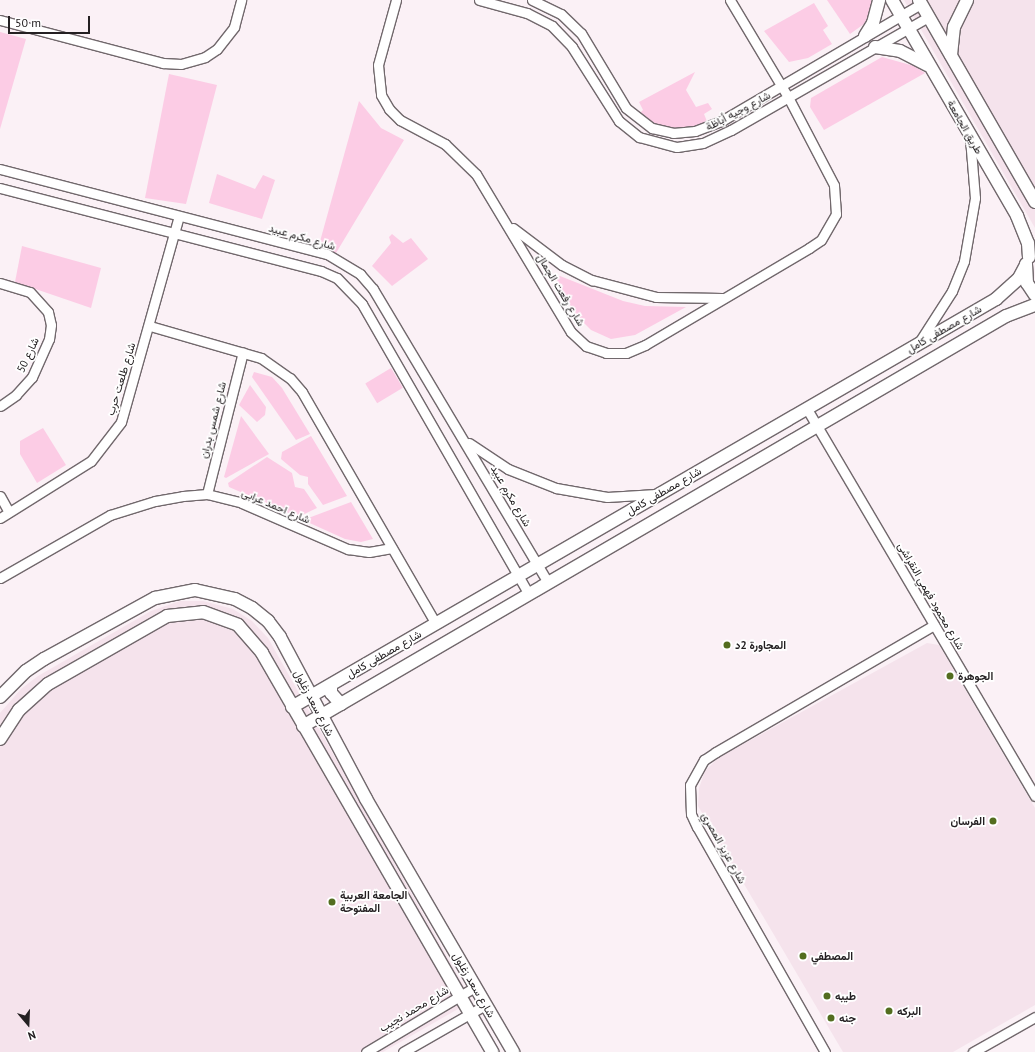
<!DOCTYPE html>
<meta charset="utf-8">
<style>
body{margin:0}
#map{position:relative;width:1035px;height:1052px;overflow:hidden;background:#fbf1f6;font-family:"PT Sans",Vazirmatn,sans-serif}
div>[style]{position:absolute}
.built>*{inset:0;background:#f5e3ec}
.green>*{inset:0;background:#fccce5;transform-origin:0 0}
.roads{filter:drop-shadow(1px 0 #71686c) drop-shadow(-1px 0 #71686c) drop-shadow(0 1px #71686c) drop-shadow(0 -1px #71686c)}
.minor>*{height:9px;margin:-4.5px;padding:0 4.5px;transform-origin:4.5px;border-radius:4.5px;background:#fff}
.tertiary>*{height:12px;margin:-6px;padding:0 6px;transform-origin:6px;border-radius:6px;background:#fff}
.dots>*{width:11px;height:11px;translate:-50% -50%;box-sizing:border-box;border:2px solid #fff;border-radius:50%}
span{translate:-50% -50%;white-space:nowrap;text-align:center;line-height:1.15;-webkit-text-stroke:3.5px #fff;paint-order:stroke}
.street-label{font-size:11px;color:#242022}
.poi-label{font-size:11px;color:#242022;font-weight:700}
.left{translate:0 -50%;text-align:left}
.right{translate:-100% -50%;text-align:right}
.north{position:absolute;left:8px;top:1004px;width:40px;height:40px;-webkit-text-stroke:3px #fff;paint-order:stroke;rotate:161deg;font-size:11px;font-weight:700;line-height:16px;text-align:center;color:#242022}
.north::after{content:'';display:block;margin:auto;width:14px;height:18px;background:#242022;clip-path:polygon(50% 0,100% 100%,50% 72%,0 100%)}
.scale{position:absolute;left:8px;top:16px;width:82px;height:18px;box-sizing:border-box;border:2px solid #242022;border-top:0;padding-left:5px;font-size:12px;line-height:14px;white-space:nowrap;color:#242022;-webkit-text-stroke:3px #fff;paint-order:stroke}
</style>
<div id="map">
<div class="built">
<div style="clip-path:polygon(904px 0,1035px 0,1035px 228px)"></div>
<div style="clip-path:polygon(180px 601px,203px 601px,233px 609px,252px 621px,268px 638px,472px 1001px,383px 1052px,0 1052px,0 713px,21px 689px,38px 676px,151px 611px)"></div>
<div style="clip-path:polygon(927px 643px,939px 645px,1035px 808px,1035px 1005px,953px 1052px,843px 1052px,698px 806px,699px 788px,705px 771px,718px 758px)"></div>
</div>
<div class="green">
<div style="clip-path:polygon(827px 0,871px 0,872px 8px,864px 24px,850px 34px)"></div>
<div style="clip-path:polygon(814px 3px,828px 26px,823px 30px,832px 44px,808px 58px,789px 62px,764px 31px)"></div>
<div style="clip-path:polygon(0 32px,26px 39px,0 129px)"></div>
<div style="clip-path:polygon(882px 57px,914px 66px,925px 73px,824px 130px,810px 107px,811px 98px)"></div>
<div style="clip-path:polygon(695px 72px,686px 90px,696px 107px,708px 103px,712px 109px,704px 114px,708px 124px,693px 129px,663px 129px,640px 113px,643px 110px,639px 102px)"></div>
<div style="clip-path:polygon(169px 74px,217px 85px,186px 204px,145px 198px)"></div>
<div style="clip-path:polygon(359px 101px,381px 128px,404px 140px,336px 253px,319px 245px)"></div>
<div style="clip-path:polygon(217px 174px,255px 189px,263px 175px,275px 180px,262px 219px,209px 203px)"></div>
<div style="clip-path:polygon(392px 234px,403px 243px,411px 238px,428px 259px,392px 286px,372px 266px,391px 243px,389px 237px)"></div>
<div style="clip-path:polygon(22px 246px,101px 268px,91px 308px,15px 282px)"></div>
<div style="clip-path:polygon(560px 276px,623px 301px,645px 306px,686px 307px,635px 335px,611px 339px,591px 330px,575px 314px,556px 278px)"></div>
<div style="left:391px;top:368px;width:23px;height:30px;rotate:59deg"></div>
<div style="clip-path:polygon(254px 372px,272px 377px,282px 388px,310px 434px,296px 440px,252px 377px)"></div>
<div style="clip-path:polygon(250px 385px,266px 407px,265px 415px,257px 422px,239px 405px)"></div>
<div style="clip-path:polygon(241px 416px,269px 454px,226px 478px,224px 477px)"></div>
<div style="clip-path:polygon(43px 428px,66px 465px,37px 483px,20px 454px,20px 441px)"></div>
<div style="clip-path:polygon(311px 436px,347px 496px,323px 505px,308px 484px,308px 477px,300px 475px,281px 459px,282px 452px)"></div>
<div style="clip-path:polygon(267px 457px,292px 473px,295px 487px,304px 489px,317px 508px,298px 517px,229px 487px,228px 483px)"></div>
<div style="clip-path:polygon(351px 502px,373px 539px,361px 542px,345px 539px,303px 520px)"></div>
</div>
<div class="roads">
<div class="minor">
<div style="left:396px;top:0;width:67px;rotate:105.5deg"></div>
<div style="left:378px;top:65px;width:30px;rotate:84deg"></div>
<div style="left:381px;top:95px;width:16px;rotate:60deg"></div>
<div style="left:389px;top:109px;width:16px;rotate:45deg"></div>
<div style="left:400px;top:120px;width:51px;rotate:28.1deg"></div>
<div style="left:445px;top:144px;width:43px;rotate:44.1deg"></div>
<div style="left:476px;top:174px;width:184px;rotate:59deg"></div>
<div style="left:571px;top:332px;width:21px;rotate:43deg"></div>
<div style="left:586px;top:346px;width:21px;rotate:19deg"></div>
<div style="left:606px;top:353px;width:20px"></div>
<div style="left:626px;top:353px;width:21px;rotate:-23deg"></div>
<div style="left:645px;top:345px;width:191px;rotate:-30.6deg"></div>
<div style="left:809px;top:248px;width:14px;rotate:-34deg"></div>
<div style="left:821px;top:240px;width:30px;rotate:-60deg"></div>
<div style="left:836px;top:214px;width:29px;rotate:-94deg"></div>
<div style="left:834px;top:185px;width:99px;rotate:-117.6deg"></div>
<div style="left:788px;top:97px;width:113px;rotate:-120.9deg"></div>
<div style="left:479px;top:0;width:50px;rotate:15.2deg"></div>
<div style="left:527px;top:13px;width:28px;rotate:27deg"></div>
<div style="left:552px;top:26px;width:29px;rotate:46deg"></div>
<div style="left:572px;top:47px;width:88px;rotate:57.6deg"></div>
<div style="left:619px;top:121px;width:26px;rotate:39deg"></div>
<div style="left:639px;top:137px;width:39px;rotate:15deg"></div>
<div style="left:677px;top:147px;width:26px;rotate:-9deg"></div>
<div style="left:703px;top:143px;width:31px;rotate:-25deg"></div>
<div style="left:731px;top:130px;width:227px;rotate:-29.8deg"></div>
<div style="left:532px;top:0;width:32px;rotate:26deg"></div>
<div style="left:561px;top:14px;width:28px;rotate:44deg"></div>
<div style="left:581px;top:33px;width:87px;rotate:59deg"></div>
<div style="left:626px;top:108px;width:33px;rotate:38deg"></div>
<div style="left:652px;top:128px;width:22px;rotate:13deg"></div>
<div style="left:673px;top:133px;width:22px;rotate:-5deg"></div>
<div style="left:695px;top:131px;width:30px;rotate:-21deg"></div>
<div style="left:723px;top:120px;width:229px;rotate:-30.4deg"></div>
<div style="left:0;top:20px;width:169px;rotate:14.8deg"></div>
<div style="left:163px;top:63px;width:18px;rotate:3deg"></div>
<div style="left:181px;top:64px;width:25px;rotate:-16deg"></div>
<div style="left:205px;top:57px;width:14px;rotate:-34deg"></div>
<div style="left:217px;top:49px;width:28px;rotate:-52deg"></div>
<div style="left:234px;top:27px;width:28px;rotate:-75deg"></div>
<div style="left:0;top:169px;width:338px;rotate:14.6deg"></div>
<div style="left:327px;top:254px;width:39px;rotate:31deg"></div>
<div style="left:360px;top:274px;width:20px;rotate:49deg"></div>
<div style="left:373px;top:289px;width:342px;rotate:59.2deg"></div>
<div style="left:0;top:188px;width:332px;rotate:14.5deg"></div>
<div style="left:321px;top:271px;width:17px;rotate:24deg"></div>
<div style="left:337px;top:278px;width:36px;rotate:46deg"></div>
<div style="left:362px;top:304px;width:335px;rotate:60.1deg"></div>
<div style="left:513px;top:228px;width:61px;rotate:37.1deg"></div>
<div style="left:562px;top:265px;width:34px;rotate:27deg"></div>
<div style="left:592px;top:280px;width:66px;rotate:14.9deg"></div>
<div style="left:656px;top:297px;width:66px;rotate:0.9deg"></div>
<div style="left:0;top:283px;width:31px;rotate:17deg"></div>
<div style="left:30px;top:292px;width:27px;rotate:48deg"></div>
<div style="left:48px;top:312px;width:13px;rotate:77deg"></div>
<div style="left:51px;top:325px;width:14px;rotate:98deg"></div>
<div style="left:49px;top:339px;width:42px;rotate:114.1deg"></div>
<div style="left:32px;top:377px;width:24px;rotate:132deg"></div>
<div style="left:16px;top:395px;width:19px;rotate:145deg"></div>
<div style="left:150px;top:326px;width:116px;rotate:16.1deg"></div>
<div style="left:261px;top:358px;width:35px;rotate:35deg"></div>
<div style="left:290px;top:378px;width:18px;rotate:49deg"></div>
<div style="left:302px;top:392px;width:268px;rotate:60deg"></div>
<div style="left:918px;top:344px;width:63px;rotate:-57.3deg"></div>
<div style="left:952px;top:291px;width:32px;rotate:-68deg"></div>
<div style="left:964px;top:261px;width:64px;rotate:-80.1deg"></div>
<div style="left:975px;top:198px;width:59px;rotate:-94.8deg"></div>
<div style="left:807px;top:409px;width:449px;rotate:59.5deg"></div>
<div style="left:469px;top:443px;width:47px;rotate:33.7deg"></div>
<div style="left:508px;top:469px;width:52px;rotate:21.6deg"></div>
<div style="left:556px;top:488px;width:52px;rotate:10deg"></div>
<div style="left:607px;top:497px;width:49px;rotate:-3.5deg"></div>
<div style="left:207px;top:494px;width:146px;rotate:-75.8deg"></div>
<div style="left:0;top:496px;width:18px;rotate:61deg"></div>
<div style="left:0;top:518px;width:107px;rotate:-32.1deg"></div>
<div style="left:91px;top:461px;width:49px;rotate:-52.4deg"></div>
<div style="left:121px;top:422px;width:214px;rotate:-74.3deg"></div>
<div style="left:0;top:578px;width:127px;rotate:-29.8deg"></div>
<div style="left:110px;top:515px;width:47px;rotate:-17.3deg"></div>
<div style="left:155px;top:501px;width:28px;rotate:-10deg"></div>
<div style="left:183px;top:496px;width:24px;rotate:-5deg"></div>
<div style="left:207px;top:494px;width:36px;rotate:14deg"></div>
<div style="left:242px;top:503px;width:116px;rotate:23.5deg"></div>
<div style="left:348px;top:549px;width:21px;rotate:8deg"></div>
<div style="left:369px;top:552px;width:23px;rotate:-10deg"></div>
<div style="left:366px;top:1052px;width:127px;rotate:-30.8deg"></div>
<div style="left:403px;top:1052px;width:95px;rotate:-29.8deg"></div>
<div style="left:825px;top:1052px;width:259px;rotate:-119.6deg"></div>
<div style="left:697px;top:827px;width:14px;rotate:-115deg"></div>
<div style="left:691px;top:814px;width:29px;rotate:-92deg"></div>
<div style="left:690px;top:785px;width:29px;rotate:-61deg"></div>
<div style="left:704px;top:760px;width:14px;rotate:-34deg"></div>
<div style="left:716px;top:752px;width:252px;rotate:-30.2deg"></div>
<div style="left:973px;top:1052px;width:71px;rotate:-29.4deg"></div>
</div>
<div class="tertiary">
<div style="left:892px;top:0;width:250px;rotate:59.9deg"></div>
<div style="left:1017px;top:216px;width:29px;rotate:68deg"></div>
<div style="left:1028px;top:243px;width:14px;rotate:86deg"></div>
<div style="left:919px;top:0;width:233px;rotate:60.1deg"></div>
<div style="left:865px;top:36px;width:15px;rotate:-58deg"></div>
<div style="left:873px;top:23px;width:24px;rotate:-75deg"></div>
<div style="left:875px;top:47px;width:25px;rotate:9deg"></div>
<div style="left:900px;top:51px;width:31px;rotate:27deg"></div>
<div style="left:951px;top:55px;width:28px;rotate:-84deg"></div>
<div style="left:954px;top:27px;width:30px;rotate:-64deg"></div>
<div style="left:1026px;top:264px;width:19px;rotate:87deg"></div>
<div style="left:1027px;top:283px;width:14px;rotate:56deg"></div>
<div style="left:331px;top:685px;width:8px;rotate:90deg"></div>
<div style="left:331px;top:693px;width:15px;rotate:48deg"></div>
<div style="left:0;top:697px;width:37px;rotate:-45deg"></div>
<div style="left:26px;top:671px;width:22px;rotate:-34deg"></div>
<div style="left:44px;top:659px;width:127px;rotate:-28.8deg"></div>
<div style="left:155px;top:598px;width:41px;rotate:-11.3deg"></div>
<div style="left:195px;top:590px;width:41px;rotate:12.7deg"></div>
<div style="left:235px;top:599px;width:19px;rotate:28deg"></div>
<div style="left:252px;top:608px;width:21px;rotate:39deg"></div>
<div style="left:268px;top:621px;width:20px;rotate:53deg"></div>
<div style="left:280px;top:637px;width:183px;rotate:62deg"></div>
<div style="left:366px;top:799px;width:293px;rotate:59.8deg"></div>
<div style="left:292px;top:707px;width:814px;rotate:-30.09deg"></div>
<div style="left:996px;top:299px;width:31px;rotate:-42deg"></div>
<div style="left:1019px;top:278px;width:15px;rotate:-62deg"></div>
<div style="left:303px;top:726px;width:814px;rotate:-30.25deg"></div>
<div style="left:1006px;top:316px;width:31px;rotate:-21deg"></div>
<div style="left:0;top:739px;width:35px;rotate:-57deg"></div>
<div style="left:19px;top:710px;width:39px;rotate:-42deg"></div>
<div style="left:48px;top:684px;width:137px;rotate:-29.7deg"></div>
<div style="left:167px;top:616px;width:36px;rotate:-6deg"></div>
<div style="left:203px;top:612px;width:37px;rotate:20deg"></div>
<div style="left:238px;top:625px;width:37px;rotate:49deg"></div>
<div style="left:262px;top:653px;width:461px;rotate:60deg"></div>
</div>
</div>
<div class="dots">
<div style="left:727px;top:645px;background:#536d1f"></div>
<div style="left:950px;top:676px;background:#536d1f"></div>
<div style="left:993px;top:821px;background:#536d1f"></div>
<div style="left:332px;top:902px;background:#536d1f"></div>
<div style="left:803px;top:956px;background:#536d1f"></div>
<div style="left:827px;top:996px;background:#536d1f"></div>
<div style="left:889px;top:1011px;background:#536d1f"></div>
<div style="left:831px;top:1018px;background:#536d1f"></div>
</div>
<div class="street-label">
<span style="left:738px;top:111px;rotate:-28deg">شارع وجيه أباظة</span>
<span style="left:965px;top:127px;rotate:60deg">طريق الجامعة</span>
<span style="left:302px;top:237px;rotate:16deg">شارع مكرم عبيد</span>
<span style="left:561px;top:290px;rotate:59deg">شارع رفعت الجمال</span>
<span style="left:944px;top:329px;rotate:-30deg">شارع مصطفى كامل</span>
<span style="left:28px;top:355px;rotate:-65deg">شارع 50</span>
<span style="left:121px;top:379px;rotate:-73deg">شارع طلعت حرب</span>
<span style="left:213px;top:420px;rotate:-76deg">شارع شمس بدران</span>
<span style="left:664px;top:491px;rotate:-30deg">شارع مصطفى كامل</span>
<span style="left:511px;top:496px;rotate:60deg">شارع مكرم عبيد</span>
<span style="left:276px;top:506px;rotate:23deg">شارع احمد عرابى</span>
<span style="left:931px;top:596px;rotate:60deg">شارع محمود فهمي النقراشى</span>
<span style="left:384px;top:654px;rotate:-30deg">شارع مصطفى كامل</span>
<span style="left:314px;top:703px;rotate:62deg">شارع سعد زغلول</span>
<span style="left:724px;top:848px;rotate:61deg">شارع عزيز المصري</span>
<span style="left:474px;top:985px;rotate:60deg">شارع سعد زغلول</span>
<span style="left:414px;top:1009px;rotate:-31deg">شارع محمد نجيب</span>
</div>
<div class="poi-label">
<span class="left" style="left:735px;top:645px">المجاورة 2د</span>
<span class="left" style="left:958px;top:676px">الجوهرة</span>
<span class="right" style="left:985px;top:821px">الفرسان</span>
<span class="left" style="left:340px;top:902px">الجامعة العربية<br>المفتوحة</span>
<span class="left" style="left:811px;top:956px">المصطفي</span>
<span class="left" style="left:835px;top:996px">طيبه</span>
<span class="left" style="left:897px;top:1011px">البركه</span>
<span class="left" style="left:839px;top:1018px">جنه</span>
</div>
<div class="north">N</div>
<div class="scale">50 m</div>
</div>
